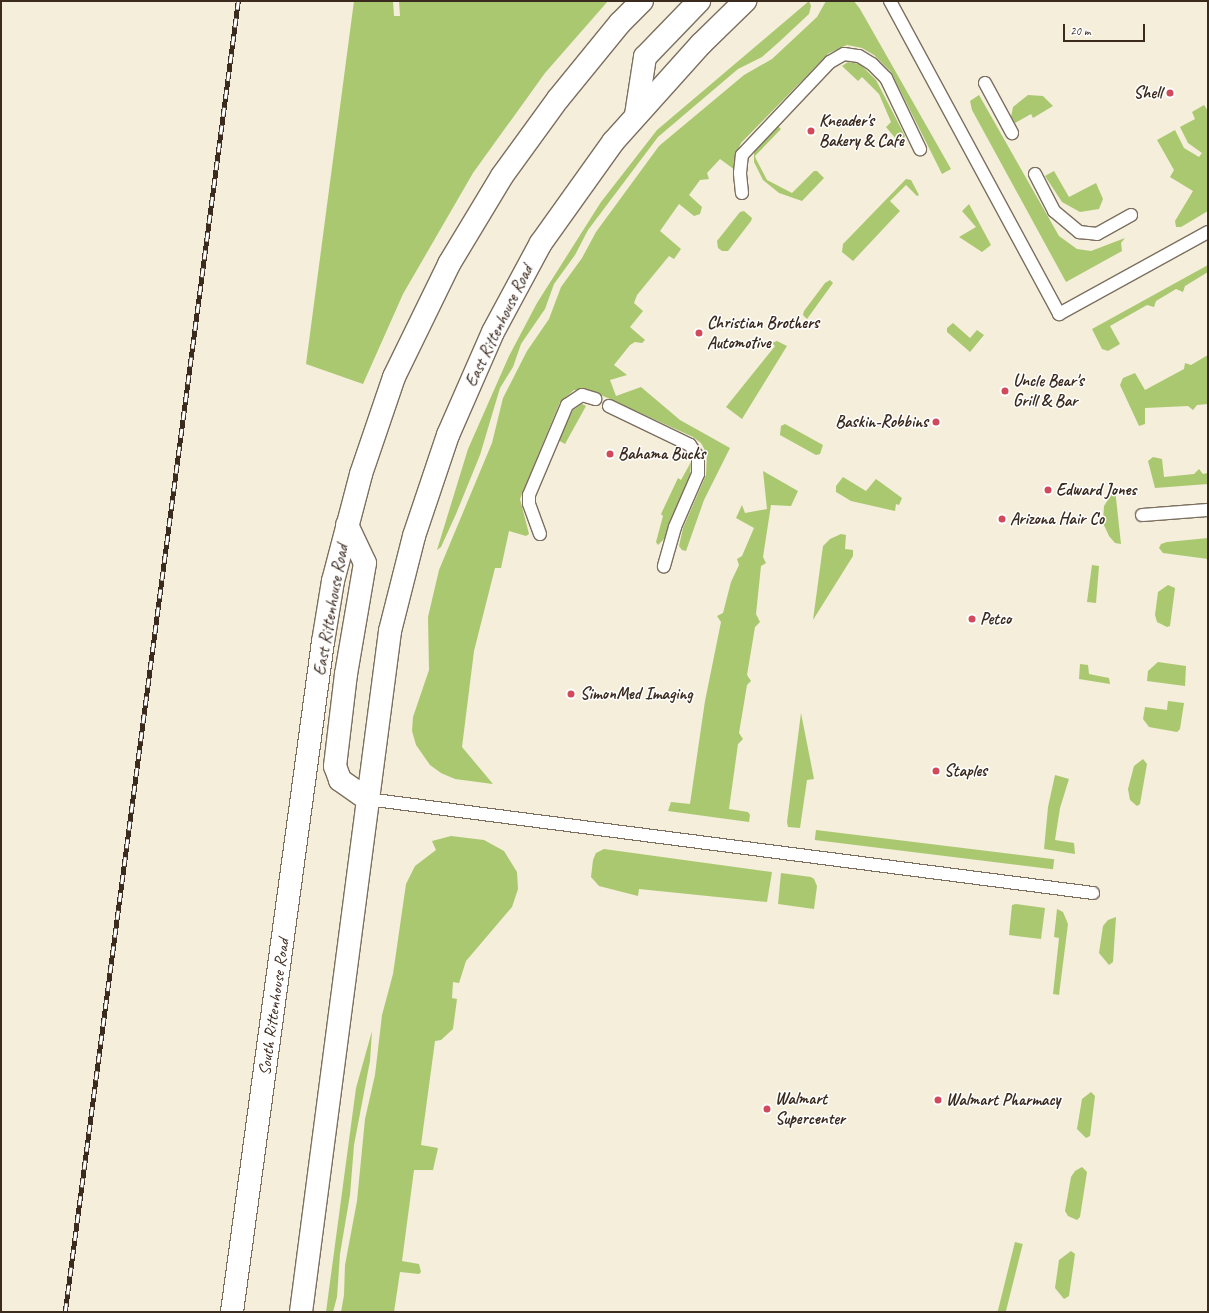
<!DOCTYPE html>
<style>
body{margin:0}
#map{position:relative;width:1209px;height:1313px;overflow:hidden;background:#f4eeda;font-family:Caveat,sans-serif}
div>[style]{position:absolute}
.green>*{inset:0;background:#aac870;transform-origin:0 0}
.roads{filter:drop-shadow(1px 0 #7c6f60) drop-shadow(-1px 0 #7c6f60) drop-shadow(0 1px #7c6f60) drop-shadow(0 -1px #7c6f60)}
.lane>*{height:12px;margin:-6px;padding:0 6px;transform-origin:6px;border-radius:6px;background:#fff}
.secondary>*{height:22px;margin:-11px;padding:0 11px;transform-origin:11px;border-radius:11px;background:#fff}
.rail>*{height:4.5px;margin-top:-2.25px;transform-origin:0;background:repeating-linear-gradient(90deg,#fff 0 9px,#3b2a1e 0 18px);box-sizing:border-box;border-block:1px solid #3b2a1e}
.dots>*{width:11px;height:11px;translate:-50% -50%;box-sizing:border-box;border:2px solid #fff;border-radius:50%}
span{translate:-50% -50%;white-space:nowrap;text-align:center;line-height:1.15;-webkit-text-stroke:3px #fff;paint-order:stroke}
.poi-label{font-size:17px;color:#3b2a1e;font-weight:700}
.right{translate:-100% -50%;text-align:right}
.left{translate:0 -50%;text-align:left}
.street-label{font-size:17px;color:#3b2a1e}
.frame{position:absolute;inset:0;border:2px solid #3b2a1e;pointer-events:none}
.scale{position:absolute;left:1063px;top:24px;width:82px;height:18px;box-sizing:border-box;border:2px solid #3b2a1e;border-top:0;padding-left:5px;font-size:12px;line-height:14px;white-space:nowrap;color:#3b2a1e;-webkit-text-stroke:3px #fff;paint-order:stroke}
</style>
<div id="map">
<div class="green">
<div style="clip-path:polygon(354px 1px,393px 1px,394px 16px,400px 16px,399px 1px,608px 1px,545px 73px,473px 173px,403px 294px,363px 384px,306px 364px)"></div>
<div style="clip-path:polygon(809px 1px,811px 6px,809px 14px,779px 42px,762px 57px,738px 69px,658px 137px,588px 230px,575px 255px,554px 284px,545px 309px,521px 344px,513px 367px,500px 388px,480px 455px,456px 514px,441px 547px,437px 550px,468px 449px,509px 356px,537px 303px,601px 202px,657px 130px)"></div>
<div style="clip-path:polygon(826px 1px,854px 1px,860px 9px,951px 169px,942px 174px,891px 72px,874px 55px,862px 48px,847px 45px,829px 53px,741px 143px,735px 156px,735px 170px,720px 159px,707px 173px,709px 179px,700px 180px,689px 195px,702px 207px,700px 214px,694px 216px,679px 204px,660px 231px,681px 249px,674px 259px,669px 256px,637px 295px,634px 303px,643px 311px,630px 327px,645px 340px,642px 343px,635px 342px,630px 345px,614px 365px,627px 375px,610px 380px,616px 396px,641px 387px,680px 420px,730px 448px,704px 500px,686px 551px,682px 550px,679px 546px,683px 528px,706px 475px,707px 454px,701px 443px,693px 437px,590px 390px,574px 390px,560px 402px,520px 499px,529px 534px,526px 536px,509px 531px,501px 568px,495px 568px,474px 651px,462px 747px,493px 784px,455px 779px,441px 773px,430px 765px,416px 745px,412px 731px,413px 717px,429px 670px,428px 617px,439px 570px,492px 443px,503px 398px,527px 351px,549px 319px,561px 287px,582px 258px,596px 232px,659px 146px,744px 75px,772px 59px,817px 17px)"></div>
<div style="clip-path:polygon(848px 62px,860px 64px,876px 80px,905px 136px,903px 140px,896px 139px,886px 127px,891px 122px,879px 94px,862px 77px,858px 81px,842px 66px)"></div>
<div style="clip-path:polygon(979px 95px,1059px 236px,1077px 249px,1091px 251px,1125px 238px,1121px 243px,1122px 251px,1066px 282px,972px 110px,970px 101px)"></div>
<div style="clip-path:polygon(1028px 95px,1043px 96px,1053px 106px,1033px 118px,1031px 114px,1015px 123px,1011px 117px,1013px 107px)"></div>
<div style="clip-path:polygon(1204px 105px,1208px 111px,1208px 211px,1181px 227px,1176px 227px,1175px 221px,1193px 191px,1170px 177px,1174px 170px,1157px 140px,1175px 130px,1184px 148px,1199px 157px,1202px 153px,1188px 143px,1180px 127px,1195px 119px,1192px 112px)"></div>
<div style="clip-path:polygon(778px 126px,781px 129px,755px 156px,756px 159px,767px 180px,792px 193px,814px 171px,817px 171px,824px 178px,802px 201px,779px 193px,763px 180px,754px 162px,754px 151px)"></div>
<div style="clip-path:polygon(1054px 171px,1069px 197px,1096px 183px,1103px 199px,1099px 209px,1080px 212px,1062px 202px,1045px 176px)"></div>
<div style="clip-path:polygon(906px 179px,911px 180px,919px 195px,917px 196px,906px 185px,890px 201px,900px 211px,853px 261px,842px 252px,843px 244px)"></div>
<div style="clip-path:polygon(969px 204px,991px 245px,982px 252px,959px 237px,976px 227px,962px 211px)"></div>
<div style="clip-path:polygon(744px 211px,752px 218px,751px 221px,728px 251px,722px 251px,718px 248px,717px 241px,740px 212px)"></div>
<div style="clip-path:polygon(1208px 265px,1208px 272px,1185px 286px,1183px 292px,1176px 289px,1156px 301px,1154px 307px,1147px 305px,1110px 326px,1120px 344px,1108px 351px,1102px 349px,1092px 329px)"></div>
<div style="clip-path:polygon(830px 280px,833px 283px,807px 319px,803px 315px,804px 311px,825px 283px)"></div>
<div style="clip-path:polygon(953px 323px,970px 338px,977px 330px,984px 335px,970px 352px,947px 332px,947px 328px)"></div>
<div style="clip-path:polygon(777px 341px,787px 346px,742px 419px,726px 407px,775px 346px,772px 343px)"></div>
<div style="clip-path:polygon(1208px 355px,1208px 404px,1197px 405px,1193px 410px,1188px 406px,1145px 408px,1145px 424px,1139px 426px,1120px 385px,1123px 378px,1135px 373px,1145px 390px,1184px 369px,1185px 363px,1191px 365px)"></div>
<div style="clip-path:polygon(582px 404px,586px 406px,565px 444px,558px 440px,573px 410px)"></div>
<div style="clip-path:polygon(785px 424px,823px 445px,820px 454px,816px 455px,780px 435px,781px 426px)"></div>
<div style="clip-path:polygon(1153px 457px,1162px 459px,1164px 477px,1194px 474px,1199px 469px,1203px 474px,1208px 473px,1208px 484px,1155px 488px,1148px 461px)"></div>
<div style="clip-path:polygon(691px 462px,690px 476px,664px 539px,658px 545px,656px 542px,663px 516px,661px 514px,678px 478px,681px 480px)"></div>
<div style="clip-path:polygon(763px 471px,798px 491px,791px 506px,771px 505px,763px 557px,766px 563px,761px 566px,756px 614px,760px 622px,755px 627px,747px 675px,751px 681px,747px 685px,739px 733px,743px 739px,738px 744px,729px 809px,748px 812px,750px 815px,749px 822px,668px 811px,671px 802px,690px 804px,705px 701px,721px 622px,717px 616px,723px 613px,731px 582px,739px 565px,737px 559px,742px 556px,754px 528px,736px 518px,742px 505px,745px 513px,767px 509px)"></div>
<div style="clip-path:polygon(843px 477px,866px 491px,876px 479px,902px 498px,899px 505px,896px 504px,895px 511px,851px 501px,836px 492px,836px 486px)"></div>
<div style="clip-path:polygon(1115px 489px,1121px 544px,1115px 543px,1109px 536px,1103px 523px,1104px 506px)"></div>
<div style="clip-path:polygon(841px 534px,846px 535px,845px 549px,853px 550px,853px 556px,813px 620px,823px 546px,830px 539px)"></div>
<div style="clip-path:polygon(1208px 538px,1208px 559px,1163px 553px,1159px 548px,1161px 544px,1167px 542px)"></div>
<div style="clip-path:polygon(1092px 565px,1099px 566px,1096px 603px,1087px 602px)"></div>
<div style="clip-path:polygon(1168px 585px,1175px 588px,1170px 626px,1167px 627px,1157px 622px,1155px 615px,1158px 592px)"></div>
<div style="clip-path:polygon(1158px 662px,1186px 666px,1185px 686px,1147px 681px,1148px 671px)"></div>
<div style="clip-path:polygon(1080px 664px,1088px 665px,1089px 674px,1109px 678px,1110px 684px,1079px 679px)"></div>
<div style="clip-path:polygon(1168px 701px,1184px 703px,1180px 729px,1177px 732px,1149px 727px,1143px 719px,1145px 707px,1167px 710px)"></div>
<div style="clip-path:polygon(801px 713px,814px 779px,807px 780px,800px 828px,788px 827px,787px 822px)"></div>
<div style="clip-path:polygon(1143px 759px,1147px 764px,1140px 804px,1137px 806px,1130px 800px,1128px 789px,1134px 766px)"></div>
<div style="clip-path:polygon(1055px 775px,1069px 779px,1060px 808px,1055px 840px,1074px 843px,1075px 854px,1044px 849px,1048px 807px)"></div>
<div style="left:816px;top:830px;width:240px;height:10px;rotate:7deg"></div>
<div style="clip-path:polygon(451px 836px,484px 840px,504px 851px,517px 872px,518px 889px,512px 907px,466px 961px,459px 983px,453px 982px,452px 998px,457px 999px,453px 1029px,441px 1040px,435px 1041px,421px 1145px,438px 1148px,433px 1170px,414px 1170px,402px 1261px,419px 1264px,421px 1272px,419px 1274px,400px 1272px,394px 1312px,341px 1312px,344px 1295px,345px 1265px,357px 1201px,365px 1119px,375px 1075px,382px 1015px,393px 974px,406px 884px,415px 866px,436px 850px,432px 841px)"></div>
<div style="clip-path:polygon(604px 849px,772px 872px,767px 902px,639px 889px,638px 896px,599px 886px,591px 877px,593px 860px,596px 853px)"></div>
<div style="clip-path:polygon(781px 873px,811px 877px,814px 879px,817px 886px,814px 909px,778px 904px)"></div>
<div style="clip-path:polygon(1016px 904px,1045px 908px,1041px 939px,1009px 935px,1012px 905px)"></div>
<div style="clip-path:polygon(1057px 909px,1063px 912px,1068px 924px,1059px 995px,1053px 994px,1059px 938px,1054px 937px)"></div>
<div style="clip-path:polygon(1116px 917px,1113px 962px,1109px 965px,1099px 953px,1103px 926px,1108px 920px)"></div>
<div style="clip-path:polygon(372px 1031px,370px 1061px,354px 1145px,350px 1195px,340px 1254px,337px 1297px,333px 1312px,326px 1312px,356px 1088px)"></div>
<div style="clip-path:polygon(1091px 1092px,1095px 1096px,1090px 1136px,1086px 1138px,1077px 1129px,1082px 1099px)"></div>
<div style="clip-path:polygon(1082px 1167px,1087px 1172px,1080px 1217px,1077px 1220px,1068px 1216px,1065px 1211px,1071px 1177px,1075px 1171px)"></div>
<div style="left:1015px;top:1242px;width:8px;height:71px;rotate:14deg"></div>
<div style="clip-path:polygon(1071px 1251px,1075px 1254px,1069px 1296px,1064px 1299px,1055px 1288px,1059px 1260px)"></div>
</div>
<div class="roads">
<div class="lane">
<div style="left:890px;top:1px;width:356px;rotate:61.6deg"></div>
<div style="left:1059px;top:314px;width:170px;rotate:-28.8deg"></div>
<div style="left:985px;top:83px;width:57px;rotate:61.6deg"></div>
<div style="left:1035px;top:174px;width:42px;rotate:62.8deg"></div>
<div style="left:1054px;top:211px;width:33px;rotate:40deg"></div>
<div style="left:1079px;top:232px;width:18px;rotate:6deg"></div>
<div style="left:1097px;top:234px;width:39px;rotate:-29deg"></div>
<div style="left:742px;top:193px;width:20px;rotate:-96deg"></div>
<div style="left:740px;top:173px;width:18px;rotate:-84deg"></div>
<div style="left:742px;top:155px;width:128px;rotate:-46.6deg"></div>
<div style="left:830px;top:62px;width:16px;rotate:-30deg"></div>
<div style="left:844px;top:54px;width:15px;rotate:8deg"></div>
<div style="left:859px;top:56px;width:15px;rotate:32deg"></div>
<div style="left:872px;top:64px;width:20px;rotate:45deg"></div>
<div style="left:886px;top:78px;width:79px;rotate:64.4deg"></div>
<div style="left:609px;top:406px;width:90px;rotate:25.7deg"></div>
<div style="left:690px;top:445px;width:14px;rotate:56deg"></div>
<div style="left:698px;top:457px;width:17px;rotate:90deg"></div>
<div style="left:698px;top:474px;width:58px;rotate:113.5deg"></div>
<div style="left:675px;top:527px;width:41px;rotate:105.8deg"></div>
<div style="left:1142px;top:515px;width:66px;rotate:-4.3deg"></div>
<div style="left:540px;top:534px;width:32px;rotate:-110deg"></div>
<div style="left:529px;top:504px;width:9px;rotate:-90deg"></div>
<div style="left:529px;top:495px;width:98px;rotate:-67.1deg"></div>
<div style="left:567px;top:405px;width:18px;rotate:-34deg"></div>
<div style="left:582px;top:395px;width:14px;rotate:17deg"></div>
<div style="left:367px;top:799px;width:732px;rotate:7.38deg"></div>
</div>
<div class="secondary">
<div style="left:636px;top:115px;width:59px;rotate:-81.2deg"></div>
<div style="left:645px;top:57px;width:78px;rotate:-46deg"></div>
<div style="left:347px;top:525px;width:42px;rotate:64.7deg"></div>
<div style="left:365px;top:563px;width:113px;rotate:99.7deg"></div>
<div style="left:346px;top:674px;width:93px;rotate:96.8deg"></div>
<div style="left:335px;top:766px;width:15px;rotate:70deg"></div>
<div style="left:340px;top:780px;width:33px;rotate:35deg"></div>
<div style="left:232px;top:1312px;width:676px;rotate:-82.27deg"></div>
<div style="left:323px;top:642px;width:62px;rotate:-80.7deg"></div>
<div style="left:333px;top:581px;width:111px;rotate:-75.3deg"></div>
<div style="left:361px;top:474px;width:102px;rotate:-71.2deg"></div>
<div style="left:394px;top:377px;width:126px;rotate:-64deg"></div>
<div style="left:449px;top:264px;width:103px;rotate:-58.9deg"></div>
<div style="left:502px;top:176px;width:95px;rotate:-54deg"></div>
<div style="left:558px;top:99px;width:98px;rotate:-50.8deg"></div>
<div style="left:620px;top:23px;width:31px;rotate:-45deg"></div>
<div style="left:301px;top:1312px;width:687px;rotate:-82.55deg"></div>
<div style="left:390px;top:631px;width:98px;rotate:-75.8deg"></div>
<div style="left:414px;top:536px;width:107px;rotate:-71.4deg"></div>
<div style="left:448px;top:435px;width:112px;rotate:-66.4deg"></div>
<div style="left:493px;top:332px;width:101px;rotate:-61.7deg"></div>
<div style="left:541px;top:243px;width:124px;rotate:-54.5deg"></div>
<div style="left:613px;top:142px;width:132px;rotate:-48.1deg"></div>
<div style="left:701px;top:44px;width:62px;rotate:-44.3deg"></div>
</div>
</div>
<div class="rail">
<div style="left:65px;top:1312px;width:1322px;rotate:-82.48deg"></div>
</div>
<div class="dots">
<div style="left:1170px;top:93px;background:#d1495b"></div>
<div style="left:811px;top:131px;background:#d1495b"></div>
<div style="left:699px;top:333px;background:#d1495b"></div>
<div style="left:1005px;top:391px;background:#d1495b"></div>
<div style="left:936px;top:422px;background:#d1495b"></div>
<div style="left:610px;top:454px;background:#d1495b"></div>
<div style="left:1048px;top:490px;background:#d1495b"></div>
<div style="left:1002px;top:519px;background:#d1495b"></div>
<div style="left:972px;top:619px;background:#d1495b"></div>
<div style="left:571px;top:694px;background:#d1495b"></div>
<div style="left:936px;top:771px;background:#d1495b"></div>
<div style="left:938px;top:1100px;background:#d1495b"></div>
<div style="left:767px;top:1109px;background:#d1495b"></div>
</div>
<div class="poi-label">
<span class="right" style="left:1162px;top:93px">Shell</span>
<span class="left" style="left:819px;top:131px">Kneader's<br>Bakery &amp; Cafe</span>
<span class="left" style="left:707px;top:333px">Christian Brothers<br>Automotive</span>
<span class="left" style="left:1013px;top:391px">Uncle Bear's<br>Grill &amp; Bar</span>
<span class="right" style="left:928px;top:422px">Baskin-Robbins</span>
<span class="left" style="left:618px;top:454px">Bahama Bucks</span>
<span class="left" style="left:1056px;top:490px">Edward Jones</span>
<span class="left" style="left:1010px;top:519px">Arizona Hair Co</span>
<span class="left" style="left:980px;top:619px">Petco</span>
<span class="left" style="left:580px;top:694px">SimonMed Imaging</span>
<span class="left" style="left:944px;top:771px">Staples</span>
<span class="left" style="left:775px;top:1109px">Walmart<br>Supercenter</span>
<span class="left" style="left:946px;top:1100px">Walmart Pharmacy</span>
</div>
<div class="street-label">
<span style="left:499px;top:326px;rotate:-64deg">East Rittenhouse Road</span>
<span style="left:331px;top:610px;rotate:-80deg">East Rittenhouse Road</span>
<span style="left:274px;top:1007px;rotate:-82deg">South Rittenhouse Road</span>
</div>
<div class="frame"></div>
<div class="scale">20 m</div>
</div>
